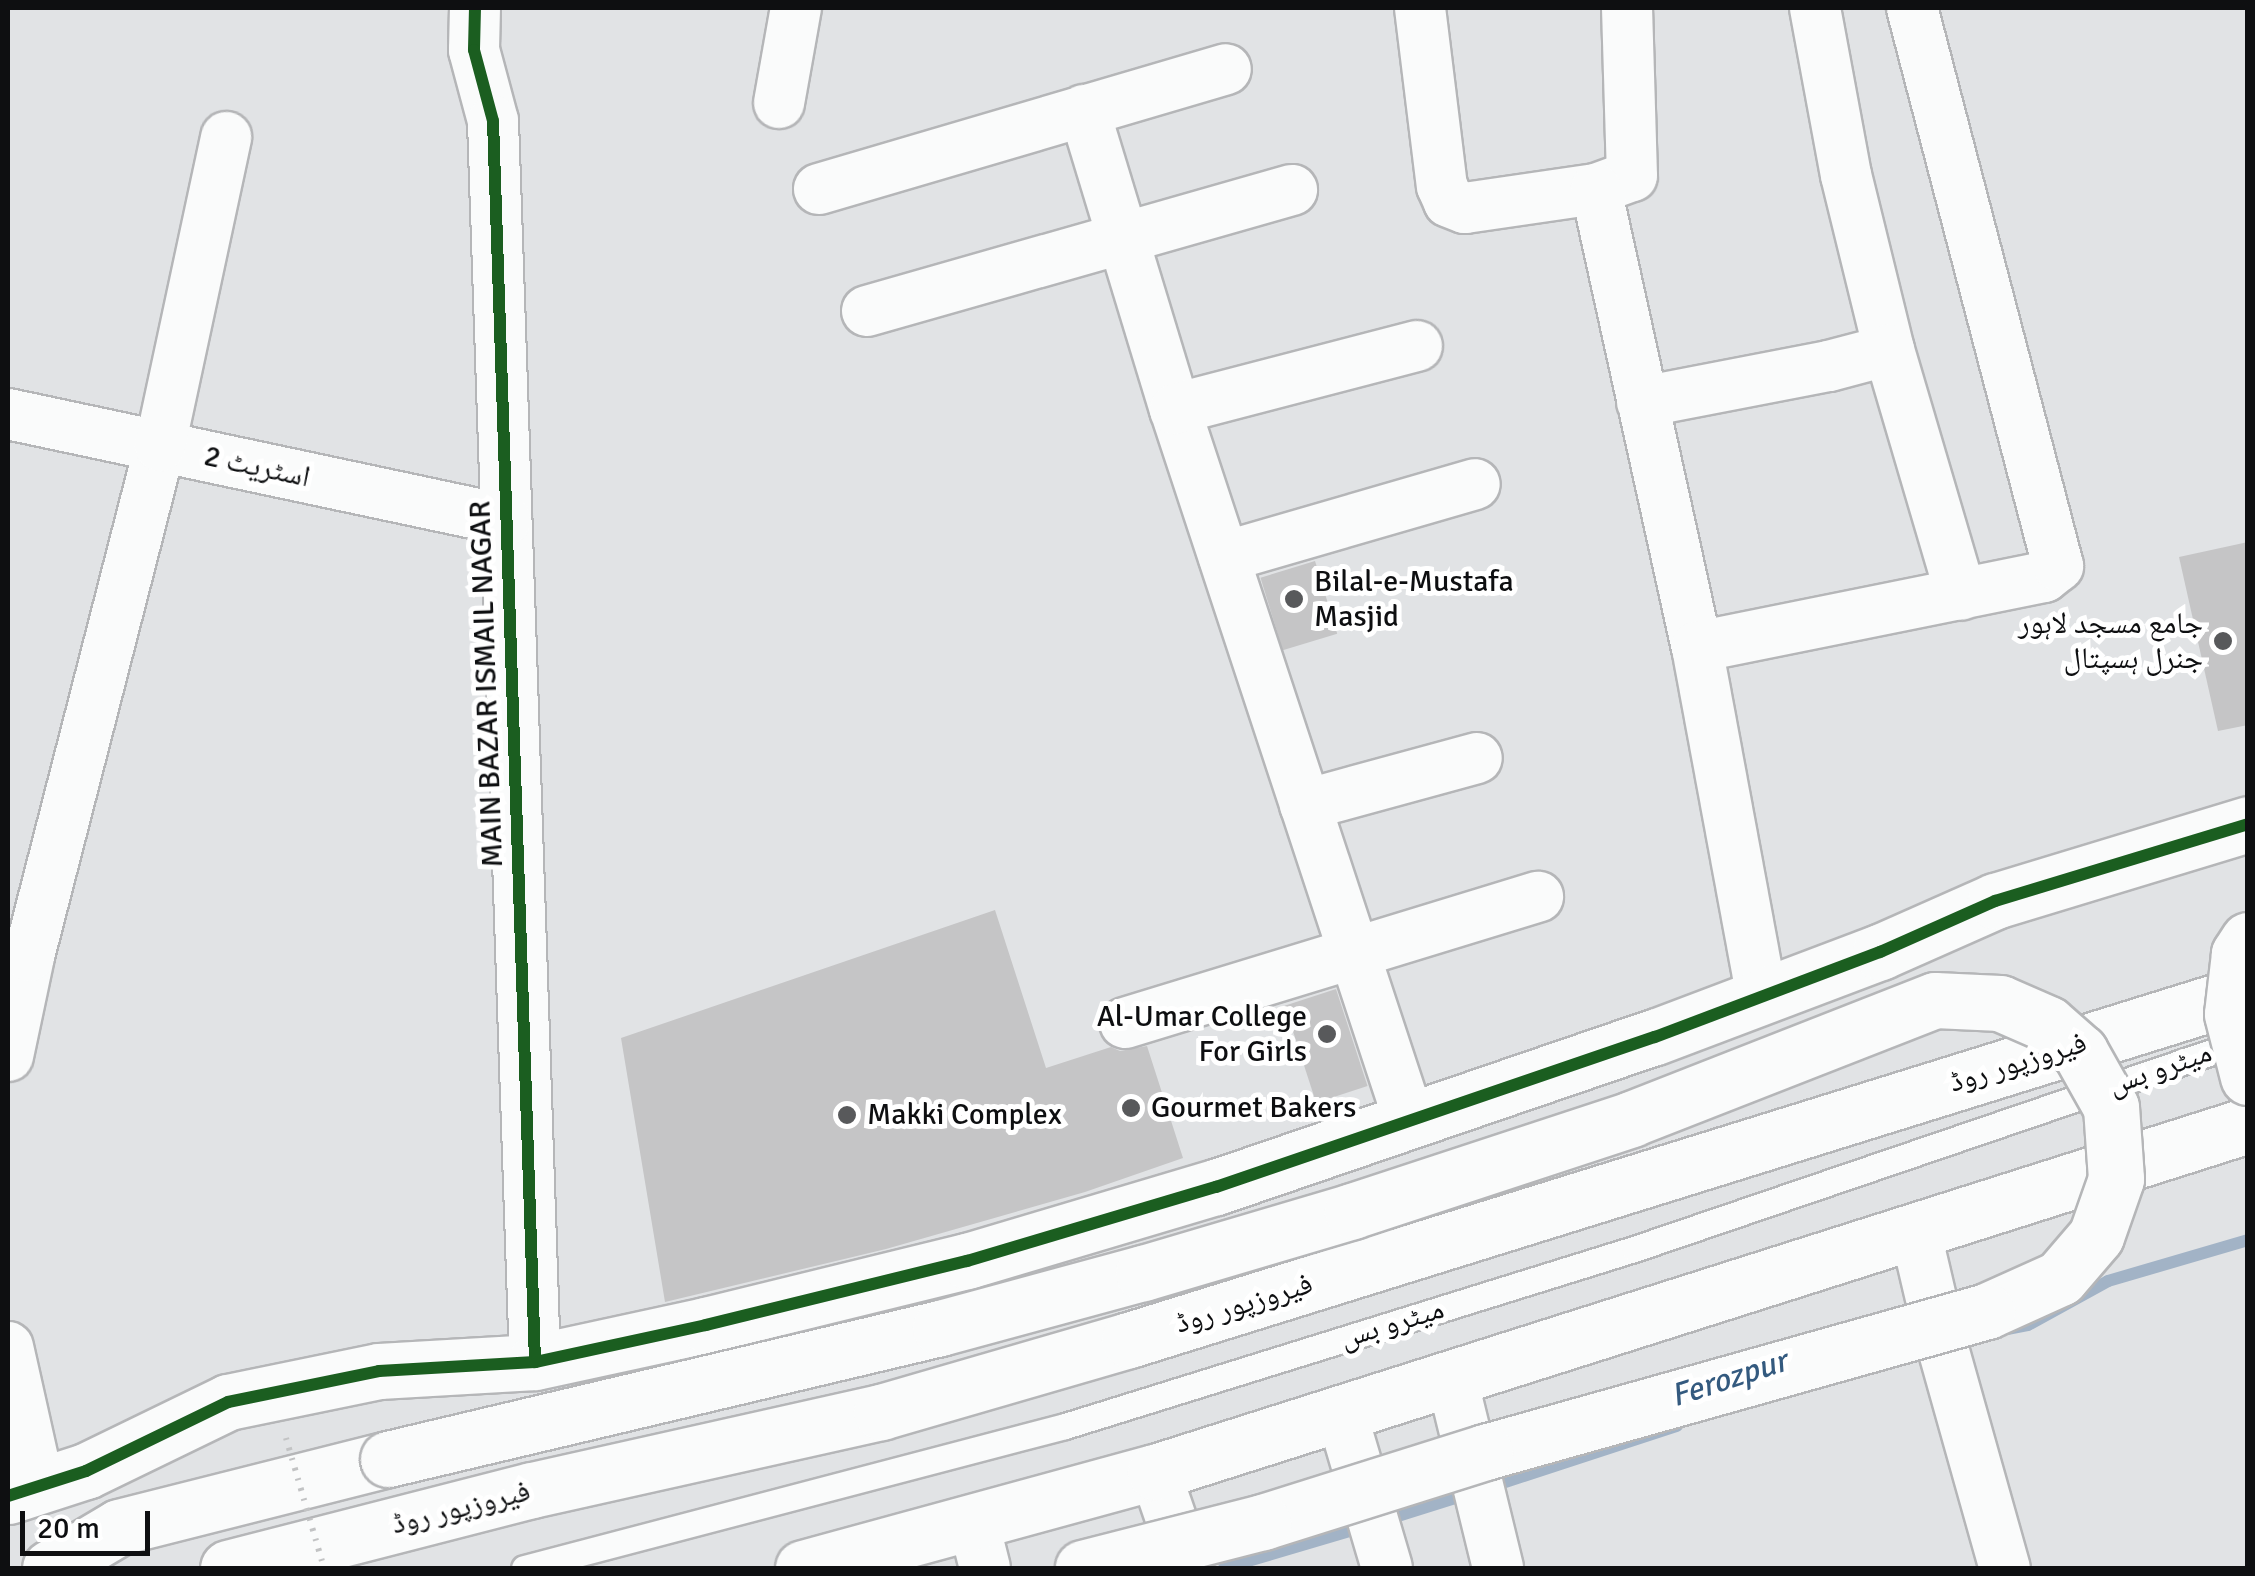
<!DOCTYPE html>
<meta charset="utf-8">
<style>
body{margin:0}
#map{position:relative;width:2255px;height:1576px;overflow:hidden;background:#e1e3e5;font-family:Signika,"Noto Naskh Arabic",sans-serif}
div>[style]{position:absolute}
.stream>*{height:12px;margin:-6px;padding:0 6px;transform-origin:6px;border-radius:6px;background:#a2b3c6}
.building>*{inset:0;background:#c5c5c6;transform-origin:0 0}
.roads{filter:drop-shadow(2px 0 #b5b6b8) drop-shadow(-2px 0 #b5b6b8) drop-shadow(0 2px #b5b6b8) drop-shadow(0 -2px #b5b6b8)}
.lane>*{height:25px;margin:-12.5px;padding:0 12.5px;transform-origin:12.5px;border-radius:12.5px;background:#fafbfb}
.street>*{height:50px;margin:-25px;padding:0 25px;transform-origin:25px;border-radius:25px;background:#fafbfb}
.secondary>*{height:55px;margin:-27.5px;padding:0 27.5px;transform-origin:27.5px;border-radius:27.5px;background:#fafbfb}
.primary>*{height:55px;margin:-27.5px;padding:0 27.5px;transform-origin:27.5px;border-radius:27.5px;background:#fafbfb}
.path-bridge>*{height:6px;margin-top:-3px;transform-origin:0;background:repeating-linear-gradient(90deg,#c2c3c4 0 2.5px,transparent 0 10.5px)}
.bridges{filter:drop-shadow(2px 0 #b5b6b8) drop-shadow(-2px 0 #b5b6b8) drop-shadow(0 2px #b5b6b8) drop-shadow(0 -2px #b5b6b8)}
.primary-bridge>*{height:55px;margin:-27.5px;padding:0 27.5px;transform-origin:27.5px;border-radius:27.5px;background:#fafbfb}
.cycleway>*{height:12px;margin:-6px;padding:0 6px;transform-origin:6px;border-radius:6px;background:#1b5e20}
.dots>*{width:28px;height:28px;translate:-50% -50%;box-sizing:border-box;border:5px solid #fff;border-radius:50%}
span{translate:-50% -50%;white-space:nowrap;text-align:center;line-height:1.15;-webkit-text-stroke:10px #fff;paint-order:stroke}
.street-label{font-size:30px;color:#0e0f11}
.poi-label{font-size:30px;color:#0e0f11}
.left{translate:0 -50%;text-align:left}
.right{translate:-100% -50%;text-align:right}
.water-label{font-size:32px;color:#345a7f;font-style:italic}
.frame{position:absolute;inset:0;border:10px solid #0e0f11;pointer-events:none}
.scale{position:absolute;left:20px;top:1511px;width:130px;height:45px;box-sizing:border-box;border:5px solid #0e0f11;border-top:0;padding-left:12px;font-size:30px;line-height:35px;white-space:nowrap;color:#0e0f11;-webkit-text-stroke:8px #fff;paint-order:stroke}
</style>
<div id="map">
<div class="stream">
<div style="left:2007px;top:1329px;width:21px;rotate:-11deg"></div>
<div style="left:2028px;top:1325px;width:91px;rotate:-28.8deg"></div>
<div style="left:2108px;top:1281px;width:146px;rotate:-16.3deg"></div>
<div style="left:1487px;top:1488px;width:200px;rotate:-18.1deg"></div>
<div style="left:1382px;top:1521px;width:90px;rotate:-17.4deg"></div>
<div style="left:1224px;top:1568px;width:145px;rotate:-16.4deg"></div>
</div>
<div class="building">
<div style="clip-path:polygon(2248px 542px,2248px 725px,2218px 731px,2179px 557px)"></div>
<div style="left:1315px;top:561px;width:76px;height:57px;rotate:73deg"></div>
<div style="clip-path:polygon(995px 910px,1046px 1068px,1111px 1047px,1120px 1051px,1147px 1046px,1183px 1158px,1085px 1192px,886px 1249px,665px 1302px,621px 1038px)"></div>
<div style="left:1336px;top:989px;width:102px;height:54px;rotate:72deg"></div>
</div>
<div class="roads">
<div class="lane">
<div style="left:524px;top:1568px;width:559px;rotate:-14.71deg"></div>
<div style="left:1065px;top:1426px;width:596px;rotate:-17.28deg"></div>
<div style="left:1634px;top:1249px;width:644px;rotate:-18.83deg"></div>
</div>
<div class="street">
<div style="left:475px;top:8px;width:42px;rotate:91.4deg"></div>
<div style="left:474px;top:50px;width:73px;rotate:75deg"></div>
<div style="left:493px;top:121px;width:1242px;rotate:88.06deg"></div>
<div style="left:1420px;top:8px;width:179px;rotate:83deg"></div>
<div style="left:1442px;top:186px;width:17px;rotate:66deg"></div>
<div style="left:1449px;top:202px;width:17px;rotate:21deg"></div>
<div style="left:1465px;top:208px;width:132px;rotate:-8.3deg"></div>
<div style="left:1596px;top:189px;width:38px;rotate:-20deg"></div>
<div style="left:1632px;top:176px;width:168px;rotate:-91.7deg"></div>
<div style="left:1815px;top:8px;width:170px;rotate:79.5deg"></div>
<div style="left:1846px;top:175px;width:180px;rotate:76.2deg"></div>
<div style="left:1889px;top:350px;width:255px;rotate:73.6deg"></div>
<div style="left:779px;top:103px;width:97px;rotate:-79.9deg"></div>
<div style="left:1084px;top:110px;width:313px;rotate:73.1deg"></div>
<div style="left:1175px;top:409px;width:749px;rotate:71.78deg"></div>
<div style="left:819px;top:189px;width:424px;rotate:-16.4deg"></div>
<div style="left:1596px;top:189px;width:469px;rotate:77.6deg"></div>
<div style="left:1697px;top:647px;width:356px;rotate:79.5deg"></div>
<div style="left:867px;top:311px;width:442px;rotate:-15.9deg"></div>
<div style="left:1642px;top:402px;width:190px;rotate:-10.9deg"></div>
<div style="left:1829px;top:366px;width:62px;rotate:-14.9deg"></div>
<div style="left:1175px;top:409px;width:250px;rotate:-14.6deg"></div>
<div style="left:8px;top:414px;width:509px;rotate:12.02deg"></div>
<div style="left:1224px;top:557px;width:261px;rotate:-16.2deg"></div>
<div style="left:1697px;top:647px;width:354px;rotate:-11.4deg"></div>
<div style="left:2044px;top:577px;width:18px;rotate:-38deg"></div>
<div style="left:2058px;top:566px;width:577px;rotate:-104.66deg"></div>
<div style="left:1305px;top:805px;width:178px;rotate:-15.3deg"></div>
<div style="left:1125px;top:1023px;width:432px;rotate:-17deg"></div>
<div style="left:8px;top:1056px;width:102px;rotate:-78.1deg"></div>
<div style="left:29px;top:956px;width:527px;rotate:-75.59deg"></div>
<div style="left:160px;top:446px;width:316px;rotate:-77.9deg"></div>
<div style="left:1915px;top:1230px;width:114px;rotate:76.8deg"></div>
<div style="left:1941px;top:1341px;width:236px;rotate:74.3deg"></div>
<div style="left:8px;top:1347px;width:142px;rotate:77.4deg"></div>
<div style="left:1452px;top:1379px;width:195px;rotate:76.3deg"></div>
<div style="left:1342px;top:1415px;width:159px;rotate:73.6deg"></div>
<div style="left:1155px;top:1472px;width:102px;rotate:71deg"></div>
<div style="left:974px;top:1524px;width:45px;rotate:76deg"></div>
</div>
<div class="secondary">
<div style="left:8px;top:1496px;width:82px;rotate:-17.8deg"></div>
<div style="left:86px;top:1471px;width:158px;rotate:-25.9deg"></div>
<div style="left:228px;top:1402px;width:154px;rotate:-11.6deg"></div>
<div style="left:379px;top:1371px;width:156px;rotate:-3.3deg"></div>
<div style="left:535px;top:1362px;width:175px;rotate:-12.2deg"></div>
<div style="left:706px;top:1325px;width:269px;rotate:-13.8deg"></div>
<div style="left:967px;top:1261px;width:260px;rotate:-16.6deg"></div>
<div style="left:1216px;top:1187px;width:464px;rotate:-18.9deg"></div>
<div style="left:1655px;top:1037px;width:241px;rotate:-20.7deg"></div>
<div style="left:1880px;top:952px;width:126px;rotate:-23.9deg"></div>
<div style="left:1995px;top:901px;width:264px;rotate:-16.9deg"></div>
</div>
<div class="primary">
<div style="left:50px;top:1568px;width:80px;rotate:-30.7deg"></div>
<div style="left:119px;top:1527px;width:277px;rotate:-14.2deg"></div>
<div style="left:228px;top:1568px;width:314px;rotate:-14.4deg"></div>
<div style="left:532px;top:1490px;width:358px;rotate:-12.6deg"></div>
<div style="left:881px;top:1412px;width:258px;rotate:-16.2deg"></div>
<div style="left:1129px;top:1340px;width:1172px;rotate:-17.28deg"></div>
<div style="left:803px;top:1568px;width:365px;rotate:-15.3deg"></div>
<div style="left:1155px;top:1472px;width:1147px;rotate:-17.61deg"></div>
</div>
</div>
<div class="path-bridge">
<div style="left:286px;top:1438px;width:135px;rotate:73.7deg"></div>
</div>
<div class="bridges">
<div class="primary-bridge">
<div style="left:2248px;top:940px;width:17px;rotate:123deg"></div>
<div style="left:2239px;top:954px;width:60px;rotate:96.7deg"></div>
<div style="left:2232px;top:1014px;width:65px;rotate:75.7deg"></div>
<div style="left:388px;top:1459px;width:567px;rotate:-13.35deg"></div>
<div style="left:940px;top:1328px;width:210px;rotate:-15.2deg"></div>
<div style="left:1143px;top:1273px;width:218px;rotate:-16.5deg"></div>
<div style="left:1352px;top:1211px;width:294px;rotate:-18.2deg"></div>
<div style="left:1631px;top:1119px;width:326px;rotate:-21.4deg"></div>
<div style="left:1935px;top:1000px;width:65px;rotate:2.6deg"></div>
<div style="left:2000px;top:1003px;width:52px;rotate:23.6deg"></div>
<div style="left:2048px;top:1024px;width:43px;rotate:41.2deg"></div>
<div style="left:2080px;top:1052px;width:63px;rotate:60.6deg"></div>
<div style="left:2111px;top:1107px;width:72px;rotate:86deg"></div>
<div style="left:2116px;top:1179px;width:60px;rotate:109.3deg"></div>
<div style="left:2096px;top:1236px;width:55px;rotate:130.6deg"></div>
<div style="left:2060px;top:1278px;width:80px;rotate:155.7deg"></div>
<div style="left:1987px;top:1311px;width:521px;rotate:164.31deg"></div>
<div style="left:1485px;top:1452px;width:233px;rotate:162.5deg"></div>
<div style="left:1263px;top:1522px;width:186px;rotate:165.7deg"></div>
</div>
</div>
<div class="cycleway">
<div style="left:475px;top:8px;width:42px;rotate:91.4deg"></div>
<div style="left:474px;top:50px;width:73px;rotate:75deg"></div>
<div style="left:493px;top:121px;width:1242px;rotate:88.06deg"></div>
<div style="left:8px;top:1496px;width:82px;rotate:-17.8deg"></div>
<div style="left:86px;top:1471px;width:158px;rotate:-25.9deg"></div>
<div style="left:228px;top:1402px;width:154px;rotate:-11.6deg"></div>
<div style="left:379px;top:1371px;width:156px;rotate:-3.3deg"></div>
<div style="left:535px;top:1362px;width:175px;rotate:-12.2deg"></div>
<div style="left:706px;top:1325px;width:269px;rotate:-13.8deg"></div>
<div style="left:967px;top:1261px;width:260px;rotate:-16.6deg"></div>
<div style="left:1216px;top:1187px;width:464px;rotate:-18.9deg"></div>
<div style="left:1655px;top:1037px;width:241px;rotate:-20.7deg"></div>
<div style="left:1880px;top:952px;width:126px;rotate:-23.9deg"></div>
<div style="left:1995px;top:901px;width:264px;rotate:-16.9deg"></div>
</div>
<div class="dots">
<div style="left:1294px;top:599px;background:#58595b"></div>
<div style="left:2223px;top:641px;background:#58595b"></div>
<div style="left:1327px;top:1034px;background:#58595b"></div>
<div style="left:1131px;top:1108px;background:#58595b"></div>
<div style="left:847px;top:1115px;background:#58595b"></div>
</div>
<div class="street-label">
<span style="left:257px;top:467px;rotate:12deg">اسٹریٹ 2</span>
<span style="left:487px;top:684px;rotate:-92deg">MAIN BAZAR ISMAIL NAGAR</span>
<span style="left:2018px;top:1063px;rotate:-17deg">فیروزپور روڈ</span>
<span style="left:2160px;top:1069px;rotate:-19deg">میٹرو بس</span>
<span style="left:1244px;top:1304px;rotate:-17deg">فیروزپور روڈ</span>
<span style="left:1392px;top:1324px;rotate:-17deg">میٹرو بس</span>
<span style="left:461px;top:1508px;rotate:-14deg">فیروزپور روڈ</span>
</div>
<div class="poi-label">
<span class="left" style="left:1314px;top:599px">Bilal-e-Mustafa<br>Masjid</span>
<span class="right" style="left:2203px;top:641px">جامع مسجد لاہور<br>جنرل ہسپتال</span>
<span class="right" style="left:1307px;top:1034px">Al-Umar College<br>For Girls</span>
<span class="left" style="left:1151px;top:1108px">Gourmet Bakers</span>
<span class="left" style="left:867px;top:1115px">Makki Complex</span>
</div>
<div class="water-label">
<span style="left:1729px;top:1379px;rotate:-18deg">Ferozpur</span>
</div>
<div class="frame"></div>
<div class="scale">20 m</div>
</div>
